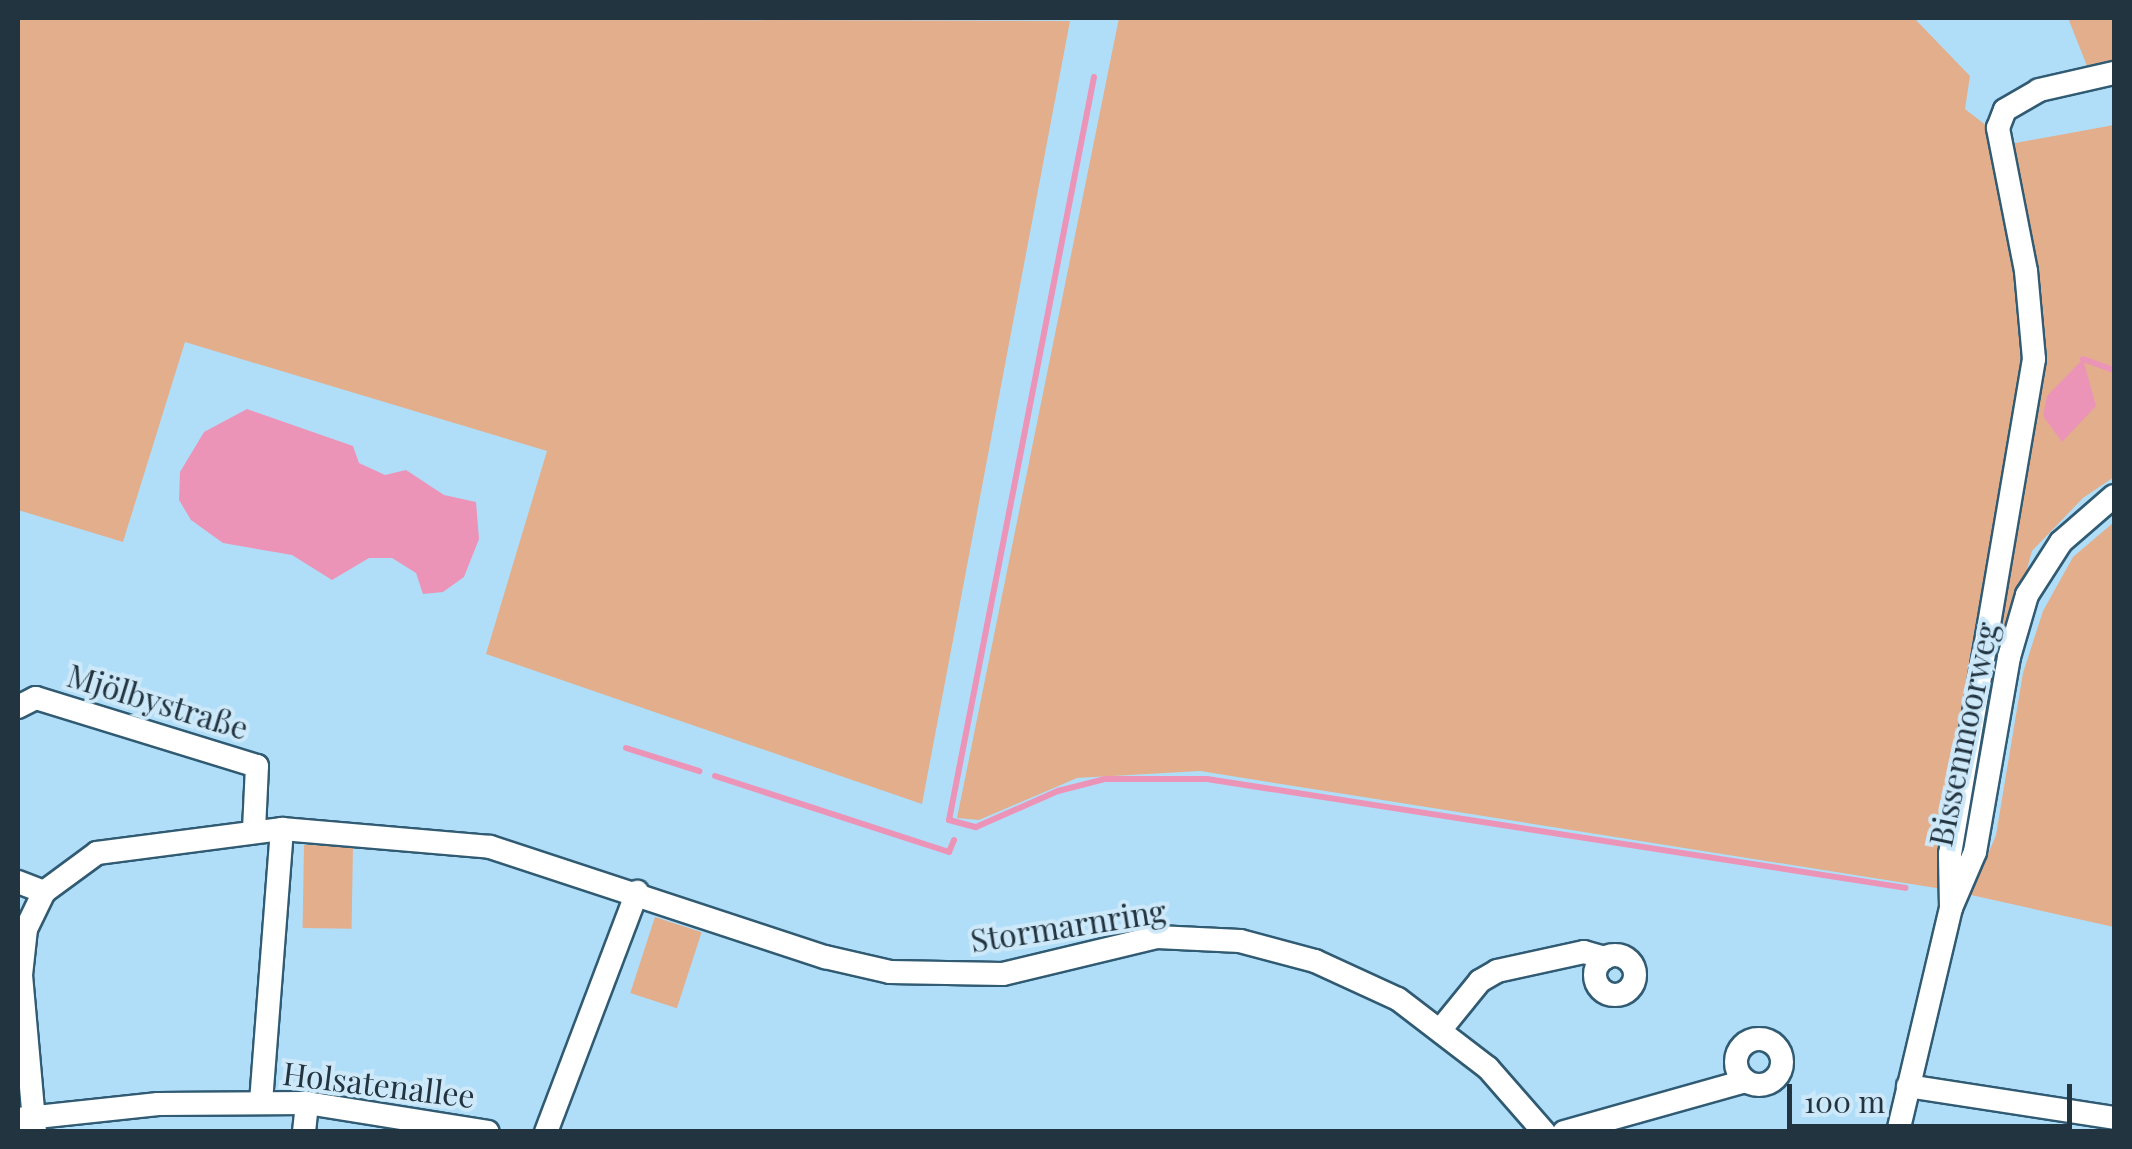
<!DOCTYPE html>
<meta charset="utf-8">
<style>
body{margin:0}
#map{position:relative;width:2132px;height:1149px;overflow:hidden;background:#b0def9;font-family:"Playfair Display",serif}
div>[style]{position:absolute}
.green>*{inset:0;background:#e2ae8c;transform-origin:0 0}
.water>*{inset:0;background:#ec94b7}
.stream>*{height:6px;margin:-3px;padding:0 3px;transform-origin:3px;border-radius:3px;background:#ec94b7}
.roads{filter:drop-shadow(2px 0 #315b73) drop-shadow(-2px 0 #315b73) drop-shadow(0 2px #315b73) drop-shadow(0 -2px #315b73)}
.street>*{height:22px;margin:-11px;padding:0 11px;transform-origin:11px;border-radius:11px;background:#fff}
.street>.ring{margin:-11px;padding:0;box-sizing:content-box;background:none;border:22px solid #fff;border-radius:50%}
span{translate:-50% -50%;white-space:nowrap;text-align:center;line-height:1.15;-webkit-text-stroke:8px #cde8f9;paint-order:stroke}
.street-label{font-size:32px;color:#22343f}
.frame{position:absolute;inset:0;border:20px solid #22343f;pointer-events:none}
.scale{position:absolute;left:1787px;top:1084px;width:285px;height:45px;box-sizing:border-box;border:5px solid #22343f;border-top:0;padding-left:12px;font-size:30px;line-height:35px;white-space:nowrap;color:#22343f;-webkit-text-stroke:8px #cde8f9;paint-order:stroke}
</style>
<div id="map">
<div class="green">
<div style="clip-path:polygon(18px 18px,1070px 21px,922px 804px,486px 654px,547px 451px,185px 342px,123px 542px,18px 510px)"></div>
<div style="clip-path:polygon(1119px 18px,1914px 18px,1970px 76px,1965px 109px,2010px 144px,2114px 125px,2114px 477px,2083px 498px,2032px 551px,1993px 691px,1973px 845px,1955px 891px,1200px 771px,1077px 778px,979px 820px,957px 818px)"></div>
<div style="clip-path:polygon(2068px 18px,2114px 18px,2114px 80px,2089px 71px)"></div>
<div style="clip-path:polygon(2114px 522px,2114px 927px,1971px 895px,1996px 835px,2023px 673px,2043px 611px,2073px 557px)"></div>
<div style="left:304px;top:845px;width:49px;height:83px;rotate:1deg"></div>
<div style="left:655px;top:917px;width:49px;height:80px;rotate:18deg"></div>
</div>
<div class="water">
<div style="clip-path:polygon(2083px 359px,2096px 406px,2062px 442px,2043px 416px,2047px 396px)"></div>
<div style="clip-path:polygon(247px 409px,353px 446px,359px 463px,385px 475px,406px 470px,444px 495px,476px 502px,479px 539px,464px 577px,443px 592px,423px 594px,416px 573px,392px 558px,369px 558px,332px 580px,292px 555px,223px 543px,191px 520px,179px 500px,180px 472px,204px 432px)"></div>
</div>
<div class="stream">
<div style="left:1094px;top:77px;width:757px;rotate:101.04deg"></div>
<div style="left:949px;top:820px;width:28px;rotate:15deg"></div>
<div style="left:976px;top:827px;width:90px;rotate:-23.7deg"></div>
<div style="left:1058px;top:791px;width:49px;rotate:-14.3deg"></div>
<div style="left:1105px;top:779px;width:102px"></div>
<div style="left:1207px;top:779px;width:707px;rotate:8.86deg"></div>
<div style="left:2083px;top:359px;width:33px;rotate:20deg"></div>
<div style="left:626px;top:748px;width:77px;rotate:17.5deg"></div>
<div style="left:715px;top:776px;width:246px;rotate:18deg"></div>
<div style="left:949px;top:852px;width:13px;rotate:-67deg"></div>
</div>
<div class="roads">
<div class="street">
<div style="left:18px;top:707px;width:20px;rotate:-27deg"></div>
<div style="left:36px;top:698px;width:231px;rotate:17.1deg"></div>
<div style="left:257px;top:766px;width:64px;rotate:92.7deg"></div>
<div style="left:18px;top:882px;width:28px;rotate:21deg"></div>
<div style="left:1951px;top:908px;width:54px;rotate:-91.1deg"></div>
<div style="left:1950px;top:854px;width:502px;rotate:-80.37deg"></div>
<div style="left:2034px;top:359px;width:88px;rotate:-95.2deg"></div>
<div style="left:2026px;top:271px;width:146px;rotate:-101.1deg"></div>
<div style="left:1998px;top:128px;width:19px;rotate:-69deg"></div>
<div style="left:2005px;top:110px;width:39px;rotate:-30deg"></div>
<div style="left:2039px;top:90px;width:77px;rotate:-12.8deg"></div>
<div class="ring" style="left:1595px;top:955px;width:18px;height:18px"></div>
<div style="left:1441px;top:1029px;width:62px;rotate:-50.9deg"></div>
<div style="left:1480px;top:981px;width:20px;rotate:-30deg"></div>
<div style="left:1497px;top:971px;width:89px;rotate:-12.3deg"></div>
<div style="left:1584px;top:952px;width:22px;rotate:16deg"></div>
<div class="ring" style="left:1736px;top:1039px;width:24px;height:24px"></div>
<div style="left:1908px;top:1086px;width:208px;rotate:8.8deg"></div>
<div style="left:261px;top:1102px;width:274px;rotate:-85.6deg"></div>
<div style="left:18px;top:1119px;width:141px;rotate:-6.1deg"></div>
<div style="left:158px;top:1104px;width:149px;rotate:-0.4deg"></div>
<div style="left:307px;top:1103px;width:183px;rotate:9.1deg"></div>
<div style="left:35px;top:1132px;width:158px;rotate:-95.1deg"></div>
<div style="left:21px;top:975px;width:46px;rotate:-83.8deg"></div>
<div style="left:26px;top:929px;width:41px;rotate:-64.1deg"></div>
<div style="left:44px;top:892px;width:66px;rotate:-36.3deg"></div>
<div style="left:97px;top:853px;width:187px;rotate:-7.4deg"></div>
<div style="left:282px;top:829px;width:209px;rotate:4.9deg"></div>
<div style="left:490px;top:847px;width:353px;rotate:18.2deg"></div>
<div style="left:825px;top:957px;width:67px;rotate:13deg"></div>
<div style="left:890px;top:972px;width:113px;rotate:1deg"></div>
<div style="left:1003px;top:974px;width:158px;rotate:-13.5deg"></div>
<div style="left:1157px;top:937px;width:83px;rotate:2.8deg"></div>
<div style="left:1240px;top:941px;width:78px;rotate:14.9deg"></div>
<div style="left:1315px;top:961px;width:91px;rotate:24.6deg"></div>
<div style="left:1398px;top:999px;width:113px;rotate:37.5deg"></div>
<div style="left:1488px;top:1068px;width:85px;rotate:48.8deg"></div>
<div style="left:304px;top:1132px;width:29px;rotate:-84deg"></div>
<div style="left:546px;top:1132px;width:257px;rotate:-69.2deg"></div>
<div style="left:1564px;top:1132px;width:188px;rotate:-15.7deg"></div>
<div style="left:1898px;top:1132px;width:230px;rotate:-76.7deg"></div>
<div style="left:1951px;top:908px;width:61px;rotate:-66.8deg"></div>
<div style="left:1975px;top:852px;width:198px;rotate:-80.1deg"></div>
<div style="left:2009px;top:657px;width:65px;rotate:-73.8deg"></div>
<div style="left:2027px;top:595px;width:63px;rotate:-57.3deg"></div>
<div style="left:2061px;top:542px;width:70px;rotate:-41deg"></div>
</div>
</div>
<div class="street-label">
<span style="left:158px;top:701px;rotate:17deg">Mjölbystraße</span>
<span style="left:1963px;top:734px;rotate:-78deg">Bissenmoorweg</span>
<span style="left:1068px;top:925px;rotate:-9deg">Stormarnring</span>
<span style="left:379px;top:1084px;rotate:7deg">Holsatenallee</span>
</div>
<div class="frame"></div>
<div class="scale">100 m</div>
</div>
